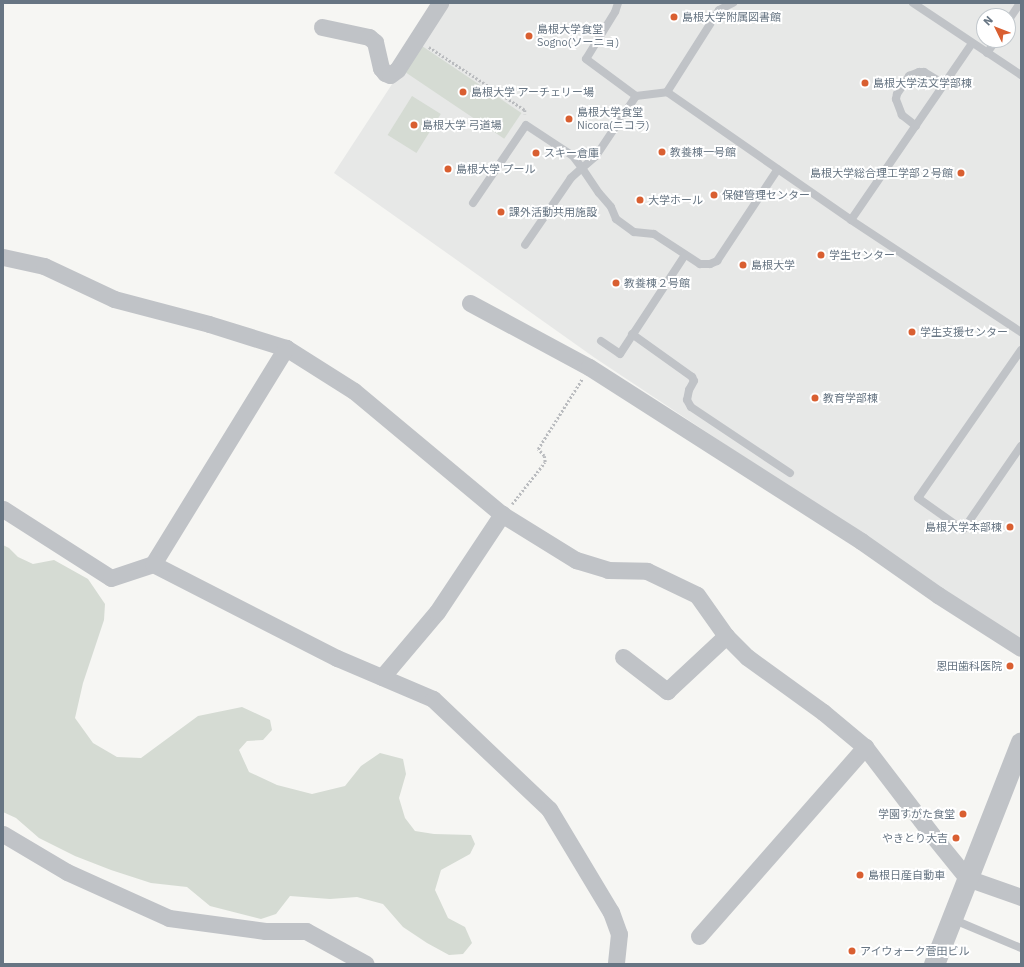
<!DOCTYPE html>
<meta charset="utf-8">
<style>
body{margin:0}
#map{position:relative;width:1024px;height:967px;overflow:hidden;background:#f6f6f3;font-family:"IBM Plex Sans","Noto Sans JP",sans-serif}
div>[style]{position:absolute}
.built>*{inset:0;background:#e7e8e7}
.green>*{inset:0;background:#d5dbd3;transform-origin:0 0}
.path>*{height:2.5px;margin-top:-1.25px;transform-origin:0;background:repeating-linear-gradient(90deg,#babcbf 0 2px,transparent 0 4px)}
.service>*{height:8px;margin:-4px;padding:0 4px;transform-origin:4px;border-radius:4px;background:#c0c3c7}
.minor>*{height:17px;margin:-8.5px;padding:0 8.5px;transform-origin:8.5px;border-radius:8.5px;background:#c0c3c7}
.tertiary>*{height:21px;margin:-10.5px;padding:0 10.5px;transform-origin:10.5px;border-radius:10.5px;background:#c0c3c7}
.dots>*{width:11px;height:11px;translate:-50% -50%;box-sizing:border-box;border:2px solid #fff;border-radius:50%}
span{translate:-50% -50%;white-space:nowrap;text-align:center;line-height:1.15;-webkit-text-stroke:4px #fff;paint-order:stroke}
.poi-label{font-size:11px;color:#677583}
.left{translate:0 -50%;text-align:left}
.right{translate:-100% -50%;text-align:right}
.frame{position:absolute;inset:0;border:4px solid #677583;pointer-events:none}
.north{position:absolute;left:976px;top:8px;width:40px;height:40px;box-sizing:border-box;background:#fff;border:1px solid #c2c8cd;border-radius:50%;rotate:313deg;font-size:11px;font-weight:700;line-height:16px;text-align:center;color:#677583}
.north::after{content:'';display:block;margin:auto;width:14px;height:18px;background:#d95f31;clip-path:polygon(50% 0,100% 100%,50% 72%,0 100%)}
</style>
<div id="map">
<div class="built">
<div style="clip-path:polygon(evenodd,445px 3px,1021px 3px,1021px 641px,595px 358px,334px 173px,445px 3px,984px 16px,1008px 16px,1008px 40px,984px 40px,984px 16px)"></div>
</div>
<div class="green">
<div style="left:422px;top:46px;width:120px;height:31px;rotate:34deg"></div>
<div style="left:412px;top:96px;width:34px;height:46px;rotate:32deg"></div>
<div style="clip-path:polygon(3px 545px,9px 548px,18px 557px,33px 564px,54px 560px,88px 579px,105px 604px,104px 620px,83px 683px,75px 718px,93px 743px,117px 757px,141px 758px,198px 716px,242px 707px,270px 720px,272px 730px,263px 740px,247px 741px,239px 750px,249px 772px,277px 785px,312px 794px,345px 786px,361px 766px,380px 753px,403px 759px,406px 774px,399px 798px,405px 818px,415px 831px,434px 834px,471px 835px,475px 844px,470px 854px,441px 870px,435px 890px,448px 918px,465px 927px,472px 943px,463px 954px,449px 955px,427px 943px,403px 927px,383px 904px,357px 897px,330px 899px,290px 896px,276px 914px,261px 919px,210px 906px,187px 887px,151px 883px,111px 870px,75px 856px,39px 838px,16px 818px,3px 812px)"></div>
</div>
<div class="path">
<div style="left:429px;top:47px;width:115px;rotate:33.3deg"></div>
<div style="left:525px;top:110px;width:4px;rotate:90deg"></div>
<div style="left:512px;top:504px;width:53px;rotate:-51.8deg"></div>
<div style="left:545px;top:462px;width:6px;rotate:-99deg"></div>
<div style="left:544px;top:456px;width:9px;rotate:-131deg"></div>
<div style="left:538px;top:449px;width:83px;rotate:-57.8deg"></div>
</div>
<div class="service">
<div style="left:618px;top:3px;width:9px;rotate:108deg"></div>
<div style="left:615px;top:12px;width:55px;rotate:121.7deg"></div>
<div style="left:586px;top:59px;width:62px;rotate:36.5deg"></div>
<div style="left:636px;top:96px;width:31px;rotate:-7deg"></div>
<div style="left:667px;top:92px;width:224px;rotate:34.8deg"></div>
<div style="left:851px;top:220px;width:204px;rotate:33.4deg"></div>
<div style="left:913px;top:3px;width:130px;rotate:33.7deg"></div>
<div style="left:1008px;top:21px;width:22px;rotate:-56deg"></div>
<div style="left:987px;top:53px;width:16px;rotate:-55deg"></div>
<div style="left:667px;top:92px;width:97px;rotate:-57.6deg"></div>
<div style="left:719px;top:10px;width:16px;rotate:-27deg"></div>
<div style="left:636px;top:96px;width:72px;rotate:123.7deg"></div>
<div style="left:596px;top:156px;width:18px;rotate:139deg"></div>
<div style="left:582px;top:168px;width:30px;rotate:56deg"></div>
<div style="left:599px;top:193px;width:18px;rotate:49deg"></div>
<div style="left:611px;top:207px;width:13px;rotate:67deg"></div>
<div style="left:616px;top:219px;width:22px;rotate:36deg"></div>
<div style="left:634px;top:232px;width:20px;rotate:6deg"></div>
<div style="left:654px;top:234px;width:55px;rotate:33.1deg"></div>
<div style="left:700px;top:264px;width:10px"></div>
<div style="left:710px;top:264px;width:8px;rotate:-23deg"></div>
<div style="left:717px;top:261px;width:110px;rotate:-56.5deg"></div>
<div style="left:916px;top:126px;width:18px;rotate:-142deg"></div>
<div style="left:902px;top:115px;width:17px;rotate:-111deg"></div>
<div style="left:896px;top:99px;width:5px;rotate:-79deg"></div>
<div style="left:897px;top:94px;width:22px;rotate:-56deg"></div>
<div style="left:909px;top:76px;width:11px;rotate:-22deg"></div>
<div style="left:919px;top:72px;width:5px"></div>
<div style="left:924px;top:72px;width:23px;rotate:31deg"></div>
<div style="left:473px;top:203px;width:94px;rotate:-55.8deg"></div>
<div style="left:526px;top:125px;width:56px;rotate:33.4deg"></div>
<div style="left:573px;top:156px;width:15px;rotate:53deg"></div>
<div style="left:582px;top:168px;width:15px;rotate:138deg"></div>
<div style="left:571px;top:178px;width:81px;rotate:124.5deg"></div>
<div style="left:851px;top:220px;width:214px;rotate:-55.6deg"></div>
<div style="left:632px;top:334px;width:74px;rotate:35.6deg"></div>
<div style="left:692px;top:377px;width:4px;rotate:63deg"></div>
<div style="left:694px;top:381px;width:10px;rotate:119deg"></div>
<div style="left:689px;top:390px;width:10px;rotate:101deg"></div>
<div style="left:687px;top:400px;width:8px;rotate:60deg"></div>
<div style="left:691px;top:407px;width:119px;rotate:33.7deg"></div>
<div style="left:601px;top:341px;width:23px;rotate:34deg"></div>
<div style="left:620px;top:354px;width:118px;rotate:-56.7deg"></div>
<div style="left:1021px;top:350px;width:180px;rotate:124.8deg"></div>
<div style="left:918px;top:498px;width:55px;rotate:35.4deg"></div>
<div style="left:963px;top:530px;width:102px;rotate:-55.4deg"></div>
<div style="left:952px;top:919px;width:75px;rotate:22.8deg"></div>
</div>
<div class="minor">
<div style="left:322px;top:27px;width:48px;rotate:12deg"></div>
<div style="left:369px;top:37px;width:8px;rotate:40deg"></div>
<div style="left:375px;top:42px;width:27px;rotate:77deg"></div>
<div style="left:381px;top:68px;width:6px;rotate:51deg"></div>
<div style="left:385px;top:73px;width:5px;rotate:22deg"></div>
<div style="left:390px;top:75px;width:9px;rotate:-36deg"></div>
<div style="left:397px;top:70px;width:80px;rotate:-57.3deg"></div>
<div style="left:3px;top:257px;width:42px;rotate:12.4deg"></div>
<div style="left:44px;top:266px;width:77px;rotate:25.2deg"></div>
<div style="left:114px;top:299px;width:98px;rotate:14.7deg"></div>
<div style="left:209px;top:324px;width:81px;rotate:17.3deg"></div>
<div style="left:286px;top:348px;width:80px;rotate:32.3deg"></div>
<div style="left:354px;top:391px;width:194px;rotate:39.8deg"></div>
<div style="left:503px;top:515px;width:86px;rotate:31.7deg"></div>
<div style="left:576px;top:560px;width:34px;rotate:17deg"></div>
<div style="left:608px;top:570px;width:39px;rotate:1deg"></div>
<div style="left:647px;top:571px;width:55px;rotate:25.6deg"></div>
<div style="left:697px;top:595px;width:50px;rotate:54.7deg"></div>
<div style="left:726px;top:636px;width:30px;rotate:45deg"></div>
<div style="left:747px;top:657px;width:94px;rotate:35.9deg"></div>
<div style="left:823px;top:712px;width:55px;rotate:39.8deg"></div>
<div style="left:865px;top:747px;width:112px;rotate:52.6deg"></div>
<div style="left:933px;top:836px;width:54px;rotate:51deg"></div>
<div style="left:967px;top:878px;width:57px;rotate:19.4deg"></div>
<div style="left:470px;top:303px;width:135px;rotate:28.3deg"></div>
<div style="left:589px;top:367px;width:323px;rotate:32.6deg"></div>
<div style="left:861px;top:541px;width:94px;rotate:35deg"></div>
<div style="left:938px;top:595px;width:98px;rotate:32.6deg"></div>
<div style="left:3px;top:509px;width:128px;rotate:32.6deg"></div>
<div style="left:111px;top:578px;width:44px;rotate:-18.4deg"></div>
<div style="left:153px;top:564px;width:254px;rotate:-58.4deg"></div>
<div style="left:153px;top:564px;width:207px;rotate:27.1deg"></div>
<div style="left:337px;top:658px;width:104px;rotate:23.1deg"></div>
<div style="left:433px;top:699px;width:160px;rotate:43.5deg"></div>
<div style="left:549px;top:809px;width:120px;rotate:59deg"></div>
<div style="left:611px;top:912px;width:23px;rotate:70deg"></div>
<div style="left:619px;top:934px;width:30px;rotate:96deg"></div>
<div style="left:623px;top:657px;width:56px;rotate:37.7deg"></div>
<div style="left:667px;top:691px;width:81px;rotate:-43deg"></div>
<div style="left:382px;top:677px;width:85px;rotate:-49.8deg"></div>
<div style="left:437px;top:612px;width:118px;rotate:-56.4deg"></div>
<div style="left:3px;top:834px;width:74px;rotate:30.7deg"></div>
<div style="left:67px;top:872px;width:112px;rotate:24.3deg"></div>
<div style="left:169px;top:918px;width:97px;rotate:7.7deg"></div>
<div style="left:265px;top:931px;width:41px"></div>
<div style="left:306px;top:931px;width:68px;rotate:28.8deg"></div>
<div style="left:699px;top:936px;width:252px;rotate:-48.7deg"></div>
</div>
<div class="tertiary">
<div style="left:934px;top:964px;width:238px;rotate:-68.6deg"></div>
</div>
<div class="dots">
<div style="left:674px;top:17px;background:#d95f31"></div>
<div style="left:529px;top:36px;background:#d95f31"></div>
<div style="left:865px;top:83px;background:#d95f31"></div>
<div style="left:463px;top:92px;background:#d95f31"></div>
<div style="left:569px;top:119px;background:#d95f31"></div>
<div style="left:414px;top:125px;background:#d95f31"></div>
<div style="left:662px;top:152px;background:#d95f31"></div>
<div style="left:536px;top:153px;background:#d95f31"></div>
<div style="left:448px;top:169px;background:#d95f31"></div>
<div style="left:961px;top:173px;background:#d95f31"></div>
<div style="left:714px;top:195px;background:#d95f31"></div>
<div style="left:640px;top:200px;background:#d95f31"></div>
<div style="left:501px;top:212px;background:#d95f31"></div>
<div style="left:821px;top:255px;background:#d95f31"></div>
<div style="left:743px;top:265px;background:#d95f31"></div>
<div style="left:616px;top:283px;background:#d95f31"></div>
<div style="left:912px;top:332px;background:#d95f31"></div>
<div style="left:815px;top:398px;background:#d95f31"></div>
<div style="left:1010px;top:527px;background:#d95f31"></div>
<div style="left:1010px;top:666px;background:#d95f31"></div>
<div style="left:963px;top:814px;background:#d95f31"></div>
<div style="left:956px;top:838px;background:#d95f31"></div>
<div style="left:860px;top:875px;background:#d95f31"></div>
<div style="left:852px;top:951px;background:#d95f31"></div>
</div>
<div class="poi-label">
<span class="left" style="left:682px;top:17px">島根大学附属図書館</span>
<span class="left" style="left:537px;top:36px">島根大学食堂<br>Sogno(ソーニョ)</span>
<span class="left" style="left:873px;top:83px">島根大学法文学部棟</span>
<span class="left" style="left:471px;top:92px">島根大学 アーチェリー場</span>
<span class="left" style="left:577px;top:119px">島根大学食堂<br>Nicora(ニコラ)</span>
<span class="left" style="left:422px;top:125px">島根大学 弓道場</span>
<span class="left" style="left:670px;top:152px">教養棟一号館</span>
<span class="left" style="left:544px;top:153px">スキー倉庫</span>
<span class="left" style="left:456px;top:169px">島根大学 プール</span>
<span class="right" style="left:953px;top:173px">島根大学総合理工学部２号館</span>
<span class="left" style="left:722px;top:195px">保健管理センター</span>
<span class="left" style="left:648px;top:200px">大学ホール</span>
<span class="left" style="left:509px;top:212px">課外活動共用施設</span>
<span class="left" style="left:829px;top:255px">学生センター</span>
<span class="left" style="left:751px;top:265px">島根大学</span>
<span class="left" style="left:624px;top:283px">教養棟２号館</span>
<span class="left" style="left:920px;top:332px">学生支援センター</span>
<span class="left" style="left:823px;top:398px">教育学部棟</span>
<span class="right" style="left:1002px;top:527px">島根大学本部棟</span>
<span class="right" style="left:1002px;top:666px">恩田歯科医院</span>
<span class="right" style="left:955px;top:814px">学園すがた食堂</span>
<span class="right" style="left:948px;top:838px">やきとり大吉</span>
<span class="left" style="left:868px;top:875px">島根日産自動車</span>
<span class="left" style="left:860px;top:951px">アイウォーク菅田ビル</span>
</div>
<div class="frame"></div>
<div class="north">N</div>
</div>
